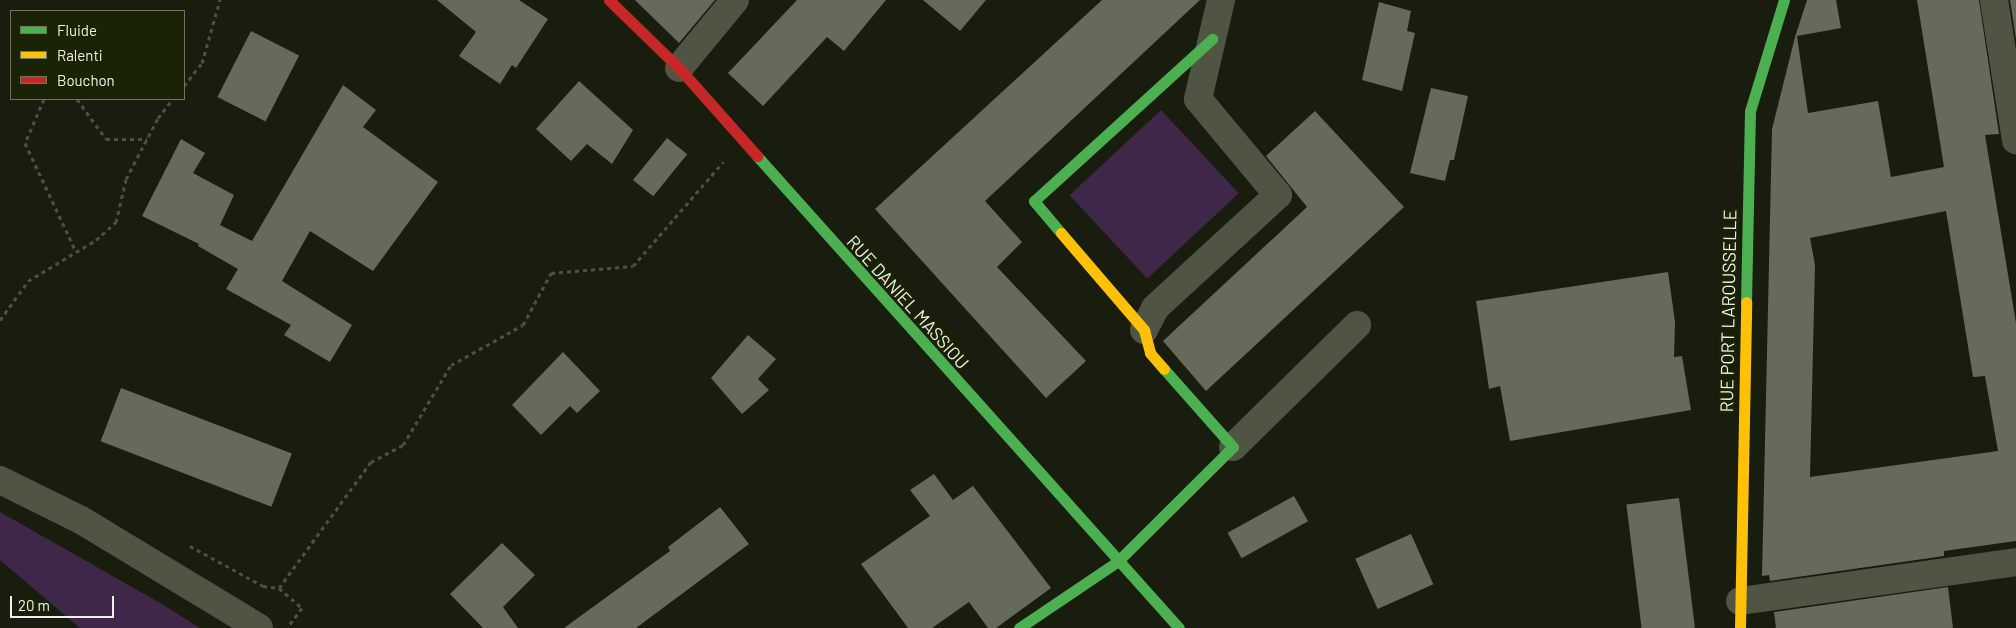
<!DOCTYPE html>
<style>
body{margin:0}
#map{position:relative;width:2016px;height:628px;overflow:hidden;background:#181d0d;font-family:Barlow,sans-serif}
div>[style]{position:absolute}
.green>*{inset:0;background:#3e2748;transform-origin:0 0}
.building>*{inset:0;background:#666a5d;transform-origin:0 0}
.path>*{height:3px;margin-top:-1.5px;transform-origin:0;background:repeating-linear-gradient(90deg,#4c5142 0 4px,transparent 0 8px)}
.street>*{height:28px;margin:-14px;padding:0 14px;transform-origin:14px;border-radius:14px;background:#4f5443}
.fast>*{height:11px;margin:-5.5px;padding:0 5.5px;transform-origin:5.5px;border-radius:5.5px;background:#4caf50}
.slow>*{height:11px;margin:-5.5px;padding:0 5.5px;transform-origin:5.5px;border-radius:5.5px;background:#ffc107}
.jam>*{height:11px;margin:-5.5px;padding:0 5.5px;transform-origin:5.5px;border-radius:5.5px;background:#c62828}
span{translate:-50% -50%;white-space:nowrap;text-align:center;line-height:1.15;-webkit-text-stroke:5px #1b2307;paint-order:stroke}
.street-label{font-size:18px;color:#edf3e2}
.legend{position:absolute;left:10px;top:10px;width:175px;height:90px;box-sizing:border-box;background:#1b2307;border:1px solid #6f765f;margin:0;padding:6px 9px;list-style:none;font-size:15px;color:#edf3e2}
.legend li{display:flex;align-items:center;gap:10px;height:25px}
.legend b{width:25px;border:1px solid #6f765f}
.scale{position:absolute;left:10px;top:596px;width:104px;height:22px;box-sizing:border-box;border:2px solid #edf3e2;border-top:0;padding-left:6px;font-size:15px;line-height:18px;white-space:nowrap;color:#edf3e2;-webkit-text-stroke:4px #1b2307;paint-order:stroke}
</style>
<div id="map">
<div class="green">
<div style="left:1161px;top:110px;width:114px;height:125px;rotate:47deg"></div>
<div style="clip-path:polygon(0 512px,162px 604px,200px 628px,80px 628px,0 560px)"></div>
</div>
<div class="building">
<div style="clip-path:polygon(437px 0,519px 0,548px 19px,516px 68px,512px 65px,500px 84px,459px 56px,476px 32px)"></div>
<div style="clip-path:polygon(635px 0,715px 0,679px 43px)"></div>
<div style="clip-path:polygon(797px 0,886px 0,844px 51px,827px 37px,763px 106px,728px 73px)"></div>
<div style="clip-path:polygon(923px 0,986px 0,960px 31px)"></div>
<div style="clip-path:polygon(1102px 0,1200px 0,985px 201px,1022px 242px,997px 267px,1086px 361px,1046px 398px,875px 209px)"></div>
<div style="clip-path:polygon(evenodd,1807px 0,1836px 0,1841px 28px,1797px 36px,1808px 113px,1878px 101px,1891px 177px,1944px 167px,1917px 0,1979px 0,1999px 134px,1985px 135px,2016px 323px,2016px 541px,1944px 551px,1944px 556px,1770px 581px,1769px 575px,1762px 576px,1772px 129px,1795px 37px,1807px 0,1946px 211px,1973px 377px,1985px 376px,1998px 451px,1810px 477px,1815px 265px,1810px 238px,1946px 211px)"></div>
<div style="clip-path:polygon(2010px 0,2016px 0,2016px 39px)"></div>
<div style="clip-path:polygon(1379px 2px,1411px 11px,1407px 31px,1415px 33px,1402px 91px,1362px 80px)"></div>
<div style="left:251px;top:31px;width:54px;height:74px;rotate:27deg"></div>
<div style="clip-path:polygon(579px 81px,633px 130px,612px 164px,587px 144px,571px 161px,536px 129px)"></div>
<div style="clip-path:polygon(343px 85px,376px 110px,363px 127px,438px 182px,373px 271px,310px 231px,282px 281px,352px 325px,330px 362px,284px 335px,291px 325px,226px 289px,238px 269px,198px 246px,199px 244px,142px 216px,181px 139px,205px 153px,193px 173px,234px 195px,220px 225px,252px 241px)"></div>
<div style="clip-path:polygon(1431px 88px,1468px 96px,1454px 160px,1450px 160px,1445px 181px,1410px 173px)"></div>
<div style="clip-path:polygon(1315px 111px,1404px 207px,1206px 391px,1163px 341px,1307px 207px,1266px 156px)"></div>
<div style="left:667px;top:138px;width:26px;height:54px;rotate:39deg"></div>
<div style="clip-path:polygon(1668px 272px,1675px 322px,1674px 357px,1682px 356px,1691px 410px,1510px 441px,1500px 386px,1489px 389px,1476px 301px)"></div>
<div style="clip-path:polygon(748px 335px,776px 359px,758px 379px,769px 390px,742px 414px,711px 378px)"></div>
<div style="clip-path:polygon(563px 352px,600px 391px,577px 413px,570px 406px,541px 435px,512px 405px)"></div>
<div style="left:121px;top:388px;width:183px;height:57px;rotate:21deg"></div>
<div style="clip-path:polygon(934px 474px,953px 500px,973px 486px,1051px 588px,996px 628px,988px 628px,969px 602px,932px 628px,908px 628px,861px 564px,930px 516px,910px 490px)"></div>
<div style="left:1294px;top:496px;width:29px;height:76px;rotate:61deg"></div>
<div style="left:1679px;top:498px;width:131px;height:53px;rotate:83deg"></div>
<div style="clip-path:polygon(720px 507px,749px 544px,636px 628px,564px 628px,670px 551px,668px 547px)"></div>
<div style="left:1411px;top:534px;width:55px;height:61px;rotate:66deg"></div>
<div style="clip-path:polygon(502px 543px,535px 575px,503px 607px,518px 628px,483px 628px,450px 594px)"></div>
<div style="clip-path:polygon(1948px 587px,1953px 628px,1776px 628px,1774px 612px)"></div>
</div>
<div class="path">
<div style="left:184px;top:86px;width:29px;rotate:-52deg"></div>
<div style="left:202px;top:63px;width:66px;rotate:-74.1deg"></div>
<div style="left:44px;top:99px;width:48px;rotate:113.4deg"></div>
<div style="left:25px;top:143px;width:120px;rotate:64.9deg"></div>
<div style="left:77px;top:99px;width:49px;rotate:54.1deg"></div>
<div style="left:106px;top:139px;width:41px"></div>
<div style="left:0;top:320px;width:48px;rotate:-54.3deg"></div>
<div style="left:28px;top:281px;width:79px;rotate:-31.1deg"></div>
<div style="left:96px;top:240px;width:27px;rotate:-42deg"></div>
<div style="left:116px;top:222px;width:44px;rotate:-76.9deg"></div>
<div style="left:126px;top:179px;width:69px;rotate:-62.3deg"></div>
<div style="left:158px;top:118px;width:24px;rotate:-52deg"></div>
<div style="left:190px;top:546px;width:83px;rotate:28.7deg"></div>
<div style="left:263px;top:586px;width:16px;rotate:7deg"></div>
<div style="left:279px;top:588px;width:156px;rotate:-53.9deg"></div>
<div style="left:371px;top:462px;width:36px;rotate:-28deg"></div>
<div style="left:403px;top:445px;width:93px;rotate:-59deg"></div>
<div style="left:451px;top:365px;width:82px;rotate:-29.1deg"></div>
<div style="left:523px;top:325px;width:59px;rotate:-61.7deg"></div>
<div style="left:551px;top:273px;width:82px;rotate:-4.9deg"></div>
<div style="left:633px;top:266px;width:138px;rotate:-49.1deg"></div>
<div style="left:279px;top:588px;width:30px;rotate:41deg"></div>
<div style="left:302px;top:608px;width:20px;rotate:127deg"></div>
</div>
<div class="street">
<div style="left:1994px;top:0;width:142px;rotate:81.1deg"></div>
<div style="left:679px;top:68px;width:88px;rotate:-50.5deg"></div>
<div style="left:1144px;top:330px;width:25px;rotate:-63deg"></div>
<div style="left:1155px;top:308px;width:167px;rotate:-42.6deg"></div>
<div style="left:1278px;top:195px;width:125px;rotate:-129.8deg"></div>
<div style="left:1198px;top:99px;width:102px;rotate:-76.9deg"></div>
<div style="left:1233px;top:447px;width:174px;rotate:-44.5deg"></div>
<div style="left:0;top:480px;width:90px;rotate:26.3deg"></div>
<div style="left:81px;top:520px;width:208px;rotate:31.2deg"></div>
<div style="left:1740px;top:601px;width:279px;rotate:-8deg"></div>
</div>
<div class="fast">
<div style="left:757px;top:156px;width:633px;rotate:48.2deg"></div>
<div style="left:1061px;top:233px;width:42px;rotate:-130.2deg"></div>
<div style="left:1034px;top:201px;width:241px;rotate:-42.3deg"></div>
<div style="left:1746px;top:302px;width:191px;rotate:-88.8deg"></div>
<div style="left:1750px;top:111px;width:116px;rotate:-73deg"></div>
<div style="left:1019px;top:628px;width:118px;rotate:-34deg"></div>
<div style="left:1117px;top:562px;width:163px;rotate:-44.8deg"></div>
<div style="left:1233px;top:447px;width:104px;rotate:-131.5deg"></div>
</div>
<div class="slow">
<div style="left:1061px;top:233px;width:128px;rotate:49.4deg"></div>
<div style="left:1144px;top:330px;width:24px;rotate:75deg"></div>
<div style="left:1150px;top:353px;width:21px;rotate:49deg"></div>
<div style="left:1740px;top:628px;width:326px;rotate:-88.9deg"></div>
</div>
<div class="jam">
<div style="left:609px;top:0;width:98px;rotate:44.2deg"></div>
<div style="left:679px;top:68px;width:118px;rotate:48.4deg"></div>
</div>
<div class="street-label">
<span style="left:908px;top:302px;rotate:48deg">RUE DANIEL MASSIOU</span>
<span style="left:1728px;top:311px;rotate:-89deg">RUE PORT LAROUSSELLE</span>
</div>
<ul class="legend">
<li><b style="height:6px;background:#4caf50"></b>Fluide</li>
<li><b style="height:6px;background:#ffc107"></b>Ralenti</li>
<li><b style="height:6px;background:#c62828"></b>Bouchon</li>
</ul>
<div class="scale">20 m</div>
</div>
